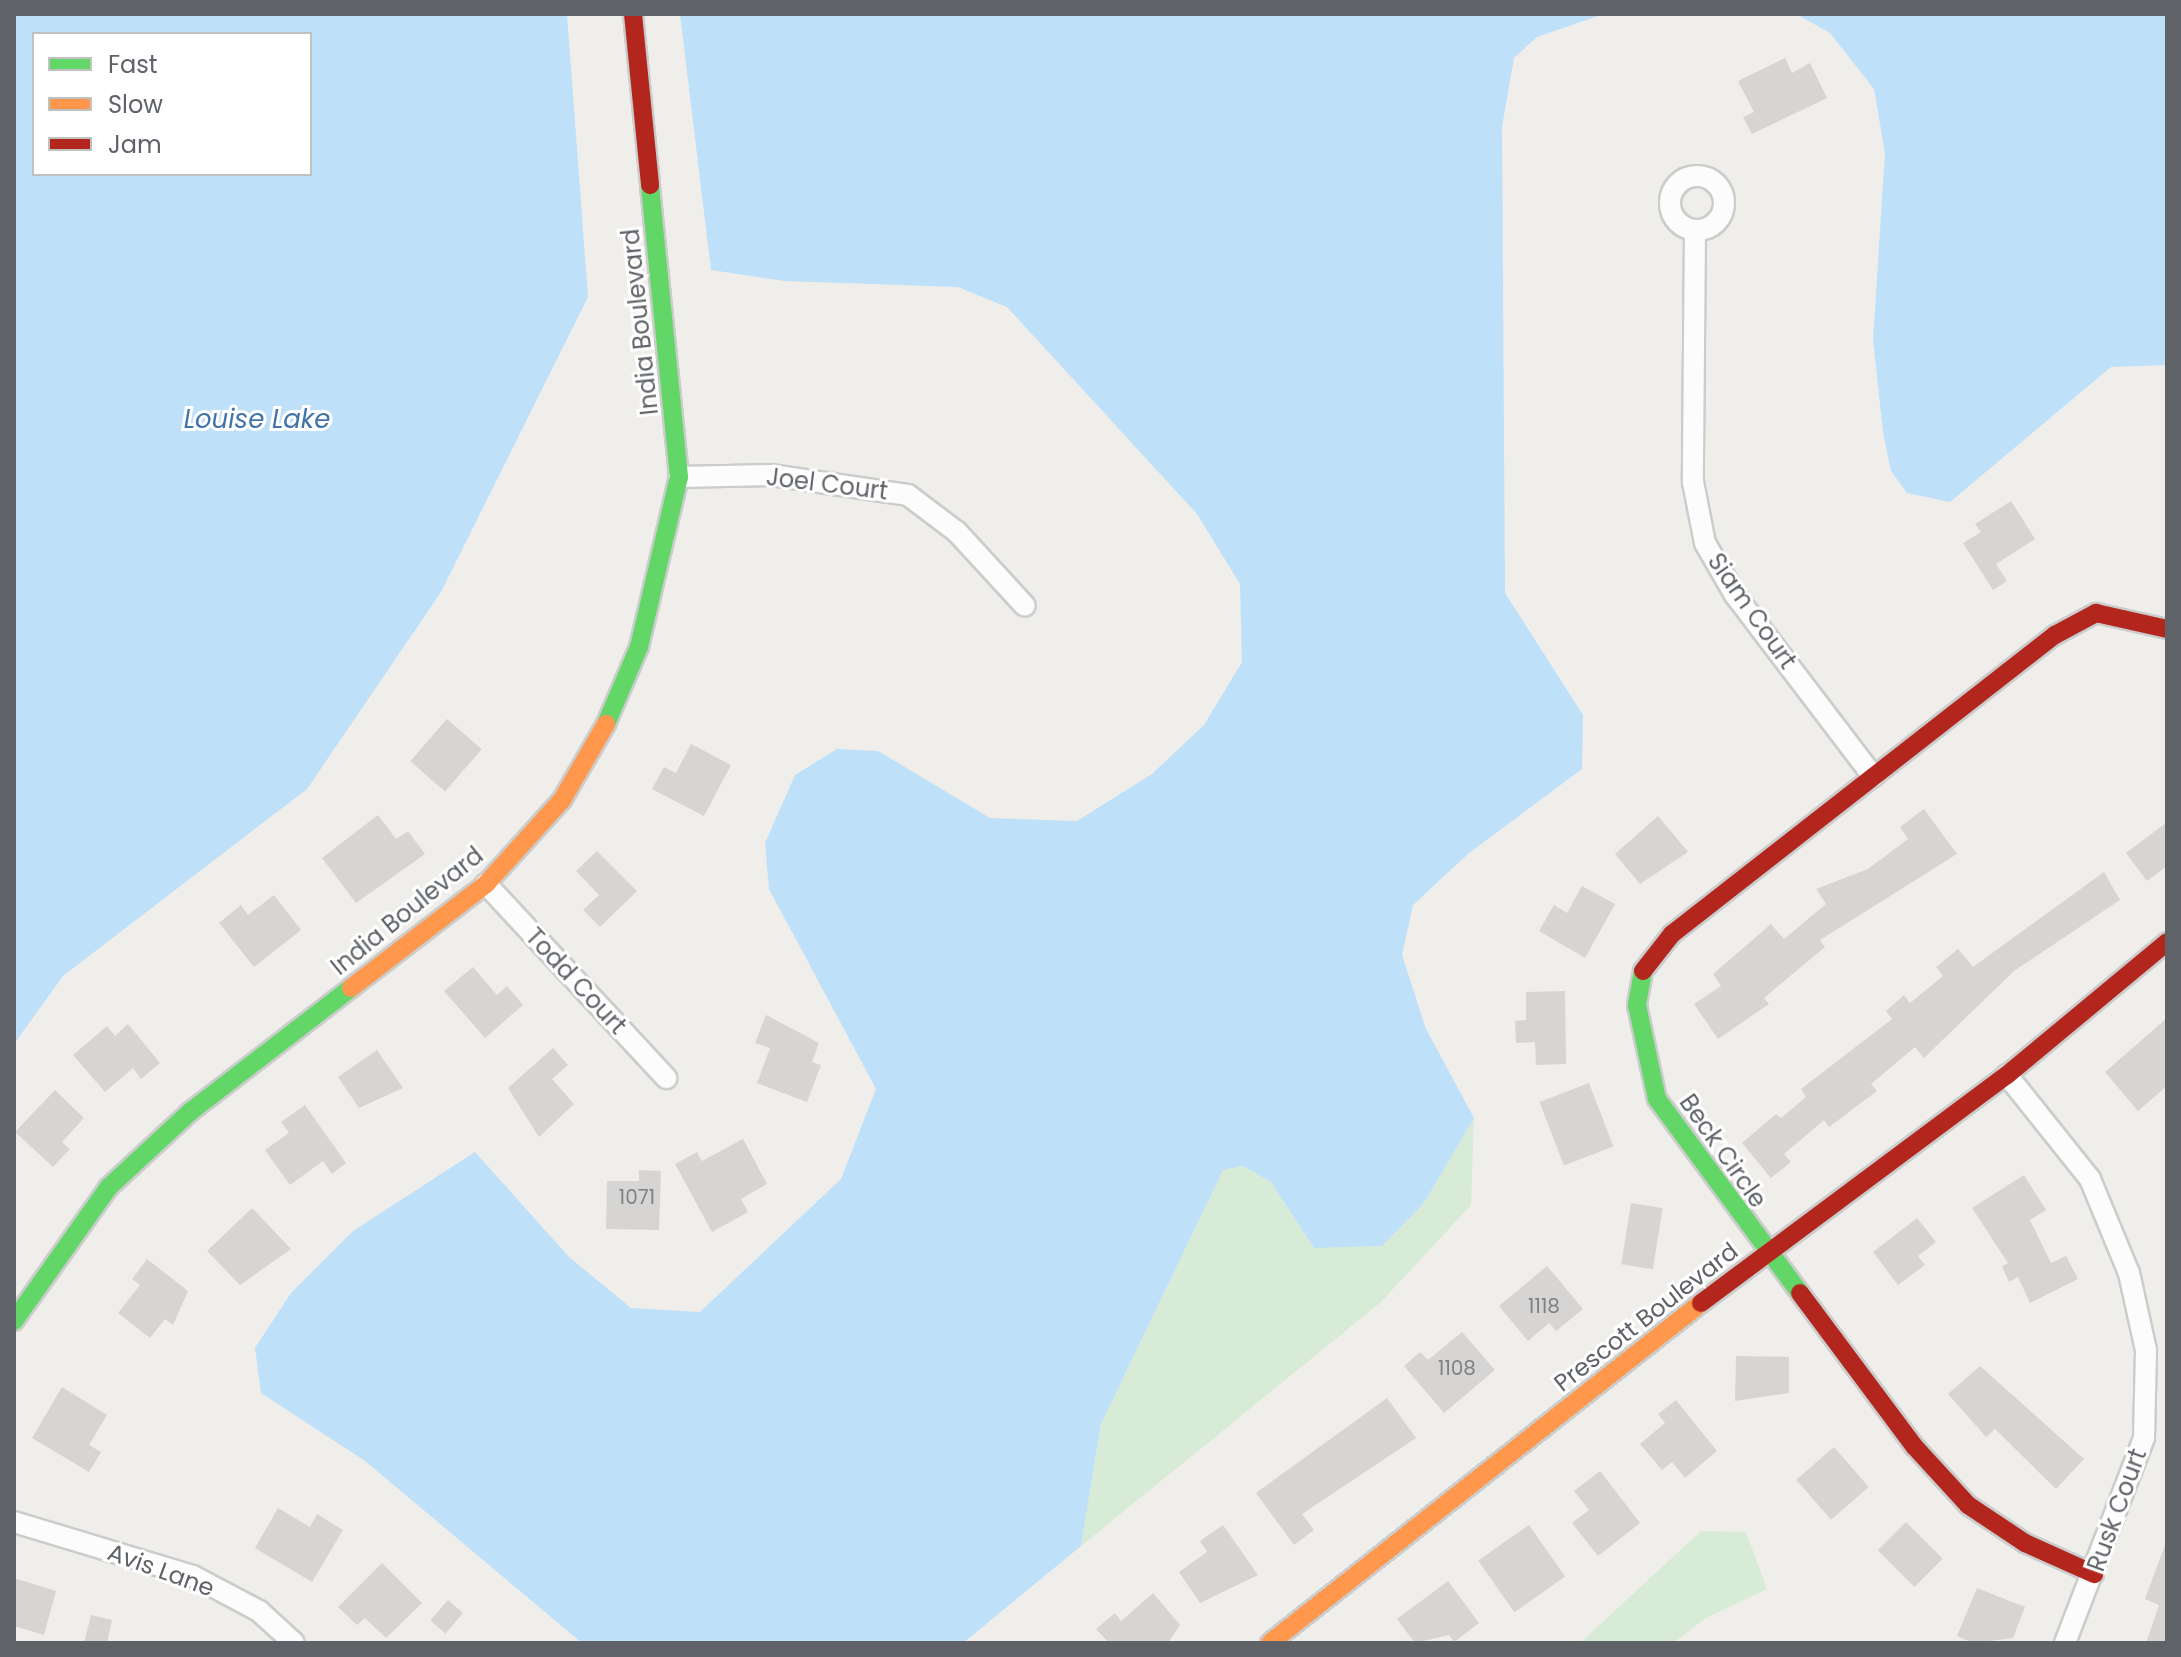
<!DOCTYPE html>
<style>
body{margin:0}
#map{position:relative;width:2181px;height:1657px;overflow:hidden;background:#efeeea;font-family:Poppins,sans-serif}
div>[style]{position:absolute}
.green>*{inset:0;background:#d8ebd6}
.water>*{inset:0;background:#bfe0f9}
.building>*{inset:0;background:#d6d5d3;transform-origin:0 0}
.roads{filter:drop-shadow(2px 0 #cbcccc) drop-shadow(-2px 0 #cbcccc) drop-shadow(0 2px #cbcccc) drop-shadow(0 -2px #cbcccc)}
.street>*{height:20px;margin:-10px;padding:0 10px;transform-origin:10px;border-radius:10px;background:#fdfcfc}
.street>.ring{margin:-10px;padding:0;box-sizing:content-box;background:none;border:20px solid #fdfcfc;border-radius:50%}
.fast>*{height:18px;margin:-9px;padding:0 9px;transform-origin:9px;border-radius:9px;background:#63d668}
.slow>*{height:18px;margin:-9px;padding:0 9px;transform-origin:9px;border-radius:9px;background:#ff974d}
.jam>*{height:18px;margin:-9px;padding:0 9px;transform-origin:9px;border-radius:9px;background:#b3261e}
span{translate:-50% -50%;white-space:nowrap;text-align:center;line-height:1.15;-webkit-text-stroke:6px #fff;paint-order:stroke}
.number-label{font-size:20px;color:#7e8184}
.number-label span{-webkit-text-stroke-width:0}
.street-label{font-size:24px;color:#5f6368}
.water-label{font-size:26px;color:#4174aa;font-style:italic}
.frame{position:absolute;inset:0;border:16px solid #5f6368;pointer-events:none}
.legend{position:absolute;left:32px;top:32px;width:280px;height:144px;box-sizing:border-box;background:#fff;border:2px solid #bfc1c3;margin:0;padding:10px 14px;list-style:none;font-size:24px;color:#5f6368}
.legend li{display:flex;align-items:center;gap:16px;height:40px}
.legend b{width:40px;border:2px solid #bfc1c3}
</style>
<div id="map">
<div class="green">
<div style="clip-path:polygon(1474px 1118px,1471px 1205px,1381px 1302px,1081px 1546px,1101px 1424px,1223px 1170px,1243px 1166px,1271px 1182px,1314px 1248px,1424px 1203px)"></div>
<div style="clip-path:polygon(1701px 1531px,1746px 1532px,1767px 1589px,1706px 1618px,1673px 1643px,1580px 1643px)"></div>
</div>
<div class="water">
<div style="clip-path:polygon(evenodd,14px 14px,567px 14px,588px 297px,441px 592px,307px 789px,63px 976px,14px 1044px,14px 14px,34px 34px,310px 34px,310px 174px,34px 174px,34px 34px)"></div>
<div style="clip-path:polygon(680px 14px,1604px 14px,1537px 37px,1514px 58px,1502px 127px,1505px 593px,1583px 715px,1582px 769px,1469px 853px,1413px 905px,1402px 955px,1426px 1029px,1474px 1118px,1424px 1203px,1382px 1246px,1314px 1248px,1271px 1182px,1243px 1166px,1223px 1170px,1101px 1424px,1081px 1546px,963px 1643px,582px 1643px,365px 1461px,261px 1393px,255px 1348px,291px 1293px,353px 1231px,475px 1152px,569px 1257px,631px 1308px,700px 1312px,841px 1179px,876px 1089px,769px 889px,765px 843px,795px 775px,837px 749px,878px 751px,990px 818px,1077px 821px,1152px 774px,1204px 725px,1242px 662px,1240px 584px,1197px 514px,1007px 307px,958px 287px,784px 281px,711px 270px)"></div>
<div style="clip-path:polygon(1796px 14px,2167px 14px,2167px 365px,2111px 367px,1950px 502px,1907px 493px,1891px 471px,1883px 432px,1873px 340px,1885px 153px,1874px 89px,1830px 33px)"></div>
</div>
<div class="building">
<div style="clip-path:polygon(1785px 58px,1792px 73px,1810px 63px,1827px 98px,1752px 134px,1743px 117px,1754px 112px,1738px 81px)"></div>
<div style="clip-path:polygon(2011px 501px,2035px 539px,1996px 564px,2007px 581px,1993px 590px,1963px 543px,1981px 532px,1975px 524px)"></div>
<div style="left:447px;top:719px;width:46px;height:56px;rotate:41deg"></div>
<div style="clip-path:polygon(691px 744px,731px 765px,704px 816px,652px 789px,664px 767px,676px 773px)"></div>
<div style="clip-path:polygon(1924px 809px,1957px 854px,1820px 940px,1825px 947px,1764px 998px,1769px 1004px,1718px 1039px,1694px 1004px,1721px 986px,1713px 974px,1771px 924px,1784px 939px,1826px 904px,1816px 889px,1868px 869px,1908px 839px,1900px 827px)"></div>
<div style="clip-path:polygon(378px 815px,396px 839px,408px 831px,425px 854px,356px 903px,322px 858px)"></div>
<div style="clip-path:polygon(1658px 816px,1688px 852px,1640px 884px,1615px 854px)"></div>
<div style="clip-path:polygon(2167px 822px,2167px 866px,2147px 881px,2126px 853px)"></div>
<div style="clip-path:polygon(597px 851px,637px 891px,600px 927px,583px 910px,599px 895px,576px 871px)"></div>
<div style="clip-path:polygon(2104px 872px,2120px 900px,2014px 971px,1924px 1058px,1915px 1047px,1871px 1084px,1877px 1091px,1829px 1127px,1824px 1120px,1784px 1154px,1791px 1162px,1771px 1178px,1742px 1143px,1776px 1114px,1781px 1118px,1806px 1097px,1801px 1089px,1892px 1019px,1886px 1011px,1904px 995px,1910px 1003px,1943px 976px,1936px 967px,1958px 949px,1973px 967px)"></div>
<div style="clip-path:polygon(1582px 886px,1615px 904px,1585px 958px,1539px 931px,1554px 905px,1567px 913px)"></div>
<div style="clip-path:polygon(274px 895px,301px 930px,254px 967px,219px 923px,241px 905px,248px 915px)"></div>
<div style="clip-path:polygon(473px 967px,497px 995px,507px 986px,523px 1005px,485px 1038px,444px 991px)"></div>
<div style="clip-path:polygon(1565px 991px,1566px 1064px,1536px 1065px,1535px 1042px,1516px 1043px,1515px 1021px,1526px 1020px,1526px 992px)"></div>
<div style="clip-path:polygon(766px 1015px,819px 1043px,812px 1062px,821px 1065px,807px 1102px,757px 1083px,770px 1048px,755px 1043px)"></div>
<div style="clip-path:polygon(2167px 1018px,2167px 1086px,2138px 1111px,2105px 1072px)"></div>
<div style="clip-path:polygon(128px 1024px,160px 1063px,141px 1079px,133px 1068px,105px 1092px,73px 1055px,107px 1026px,115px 1036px)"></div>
<div style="clip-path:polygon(553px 1048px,568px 1065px,552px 1079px,574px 1104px,539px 1137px,508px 1088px)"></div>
<div style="clip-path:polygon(377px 1050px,403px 1088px,359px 1108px,338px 1077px)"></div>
<div style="left:1589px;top:1083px;width:68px;height:53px;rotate:69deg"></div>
<div style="clip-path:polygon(55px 1090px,84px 1118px,62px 1142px,70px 1149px,53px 1167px,15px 1132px)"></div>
<div style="clip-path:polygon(305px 1105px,346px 1163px,332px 1174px,323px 1161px,290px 1185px,265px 1150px,289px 1133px,281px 1122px)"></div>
<div style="clip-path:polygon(743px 1139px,767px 1184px,741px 1199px,748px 1212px,712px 1232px,675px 1164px,697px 1152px,702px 1161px)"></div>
<div style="clip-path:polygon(639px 1170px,661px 1171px,659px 1230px,606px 1229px,607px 1181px,639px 1181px)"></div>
<div style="clip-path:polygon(2024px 1175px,2046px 1210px,2030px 1220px,2051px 1263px,2066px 1256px,2078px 1279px,2030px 1303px,2018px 1277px,2009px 1282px,2002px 1266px,2008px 1263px,1972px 1208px)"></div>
<div style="left:1631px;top:1203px;width:32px;height:62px;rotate:9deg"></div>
<div style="clip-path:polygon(252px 1208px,291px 1249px,240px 1285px,207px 1251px)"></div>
<div style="clip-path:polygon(1917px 1218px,1936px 1242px,1918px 1256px,1925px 1265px,1898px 1285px,1873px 1252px)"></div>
<div style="clip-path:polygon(147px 1259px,188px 1291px,173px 1325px,165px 1319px,150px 1338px,118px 1313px,140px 1285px,132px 1279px)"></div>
<div style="clip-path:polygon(1547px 1266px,1583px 1309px,1556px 1331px,1549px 1323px,1528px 1341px,1499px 1306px)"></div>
<div style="clip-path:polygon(1462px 1332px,1495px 1370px,1444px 1413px,1404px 1366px,1420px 1352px,1428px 1360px)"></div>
<div style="clip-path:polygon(1736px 1356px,1789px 1357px,1789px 1393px,1735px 1401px)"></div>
<div style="clip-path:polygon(1980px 1366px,2084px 1459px,2056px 1489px,1995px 1429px,1986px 1437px,1948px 1394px)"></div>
<div style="clip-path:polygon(62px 1387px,107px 1415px,89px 1445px,101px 1452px,89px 1472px,32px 1438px)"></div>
<div style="clip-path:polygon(1387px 1398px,1416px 1438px,1302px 1514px,1314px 1530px,1294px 1545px,1256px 1493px)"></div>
<div style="clip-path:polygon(1676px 1400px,1717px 1451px,1685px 1478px,1672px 1462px,1662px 1470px,1640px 1444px,1665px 1423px,1658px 1414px)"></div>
<div style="left:1834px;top:1447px;width:53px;height:50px;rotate:49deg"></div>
<div style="clip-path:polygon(1600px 1471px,1640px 1523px,1598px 1556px,1572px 1523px,1589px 1510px,1574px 1491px)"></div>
<div style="clip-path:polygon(278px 1508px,310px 1527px,317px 1514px,343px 1530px,312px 1582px,255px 1548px)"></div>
<div style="left:1906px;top:1522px;width:52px;height:40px;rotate:45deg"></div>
<div style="clip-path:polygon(1223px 1525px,1258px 1575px,1200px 1603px,1179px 1572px,1207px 1552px,1200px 1541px)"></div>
<div style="left:1529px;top:1525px;width:63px;height:62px;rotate:55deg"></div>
<div style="clip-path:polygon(2165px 1545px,2167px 1643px,2146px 1643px,2159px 1605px,2145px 1599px)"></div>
<div style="clip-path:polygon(382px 1563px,422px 1603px,386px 1638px,365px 1618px,357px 1625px,338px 1607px)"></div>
<div style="clip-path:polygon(14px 1578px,56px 1591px,44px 1635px,14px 1626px)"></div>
<div style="clip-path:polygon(1448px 1581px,1479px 1623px,1454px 1642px,1449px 1635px,1415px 1643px,1397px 1619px)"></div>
<div style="clip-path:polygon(1977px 1588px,2025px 1607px,2013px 1638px,1973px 1643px,1957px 1636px)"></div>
<div style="clip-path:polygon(1153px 1593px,1180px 1625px,1168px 1643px,1109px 1643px,1096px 1629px,1115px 1613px,1121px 1621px)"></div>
<div style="left:448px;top:1600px;width:20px;height:27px;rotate:41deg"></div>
<div style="clip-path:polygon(91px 1615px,112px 1620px,107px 1643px,84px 1643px)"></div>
</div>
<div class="roads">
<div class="street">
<div class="ring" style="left:1670px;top:176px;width:34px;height:34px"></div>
<div style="left:1695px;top:230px;width:252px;rotate:90.5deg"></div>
<div style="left:1693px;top:482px;width:62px;rotate:78.9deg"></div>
<div style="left:1705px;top:543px;width:60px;rotate:60deg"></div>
<div style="left:1735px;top:595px;width:228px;rotate:52.7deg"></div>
<div style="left:679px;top:477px;width:92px;rotate:-1.2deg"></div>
<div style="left:771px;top:475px;width:138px;rotate:8.3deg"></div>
<div style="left:908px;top:495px;width:61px;rotate:37.1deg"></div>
<div style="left:957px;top:532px;width:100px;rotate:47.4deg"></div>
<div style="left:486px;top:884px;width:265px;rotate:47.1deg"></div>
<div style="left:2007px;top:1075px;width:133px;rotate:51.4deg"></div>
<div style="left:2090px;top:1179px;width:102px;rotate:67.5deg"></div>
<div style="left:2129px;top:1273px;width:79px;rotate:77.6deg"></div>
<div style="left:2146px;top:1350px;width:88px;rotate:91.3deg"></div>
<div style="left:2144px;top:1438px;width:220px;rotate:111.1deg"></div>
<div style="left:14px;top:1522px;width:187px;rotate:16.8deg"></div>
<div style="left:193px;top:1576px;width:75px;rotate:27.9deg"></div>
<div style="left:259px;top:1611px;width:47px;rotate:42.4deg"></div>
</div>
<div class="fast">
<div style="left:606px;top:724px;width:84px;rotate:-66.8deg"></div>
<div style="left:639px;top:647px;width:175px;rotate:-76.8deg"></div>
<div style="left:679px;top:477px;width:293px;rotate:-95.7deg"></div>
<div style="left:1643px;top:971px;width:35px;rotate:100deg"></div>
<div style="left:1637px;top:1005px;width:96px;rotate:78deg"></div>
<div style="left:1657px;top:1099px;width:241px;rotate:53.6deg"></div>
<div style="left:14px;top:1321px;width:164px;rotate:-54.7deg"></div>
<div style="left:109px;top:1187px;width:110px;rotate:-42.8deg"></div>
<div style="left:190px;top:1112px;width:203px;rotate:-37.6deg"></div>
</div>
<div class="slow">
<div style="left:351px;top:988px;width:170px;rotate:-37.6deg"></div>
<div style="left:486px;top:884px;width:113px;rotate:-47.9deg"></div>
<div style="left:562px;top:800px;width:88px;rotate:-59.9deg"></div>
<div style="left:1270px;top:1643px;width:549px;rotate:-38.27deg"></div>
</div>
<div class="jam">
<div style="left:633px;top:14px;width:172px;rotate:84.3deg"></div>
<div style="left:1643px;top:971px;width:47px;rotate:-51.9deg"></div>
<div style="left:1672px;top:934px;width:486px;rotate:-38deg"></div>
<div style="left:2055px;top:635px;width:47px;rotate:-28.2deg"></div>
<div style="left:2096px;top:613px;width:73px;rotate:12.7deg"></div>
<div style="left:1800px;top:1293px;width:191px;rotate:53.3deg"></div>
<div style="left:1914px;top:1446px;width:80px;rotate:47.5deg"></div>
<div style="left:1968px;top:1505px;width:69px;rotate:33.7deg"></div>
<div style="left:2025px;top:1543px;width:76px;rotate:24.2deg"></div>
<div style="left:1701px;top:1303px;width:382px;rotate:-36.7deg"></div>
<div style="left:2007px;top:1075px;width:208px;rotate:-39.7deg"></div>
</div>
</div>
<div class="number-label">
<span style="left:637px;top:1197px">1071</span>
<span style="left:1544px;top:1306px">1118</span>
<span style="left:1457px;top:1368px">1108</span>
</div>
<div class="street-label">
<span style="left:640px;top:322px;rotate:-96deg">India Boulevard</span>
<span style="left:827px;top:484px;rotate:7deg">Joel Court</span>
<span style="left:1752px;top:611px;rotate:55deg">Siam Court</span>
<span style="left:407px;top:911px;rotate:-39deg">India Boulevard</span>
<span style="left:576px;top:981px;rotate:47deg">Todd Court</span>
<span style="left:1723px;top:1151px;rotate:55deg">Beck Circle</span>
<span style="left:1646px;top:1317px;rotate:-38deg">Prescott Boulevard</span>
<span style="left:2117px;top:1510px;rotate:-70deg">Rusk Court</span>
<span style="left:161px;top:1570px;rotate:20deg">Avis Lane</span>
</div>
<div class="water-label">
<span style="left:257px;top:420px">Louise Lake</span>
</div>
<div class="frame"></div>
<ul class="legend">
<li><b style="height:10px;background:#63d668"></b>Fast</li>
<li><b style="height:10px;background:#ff974d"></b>Slow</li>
<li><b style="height:10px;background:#b3261e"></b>Jam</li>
</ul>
</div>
